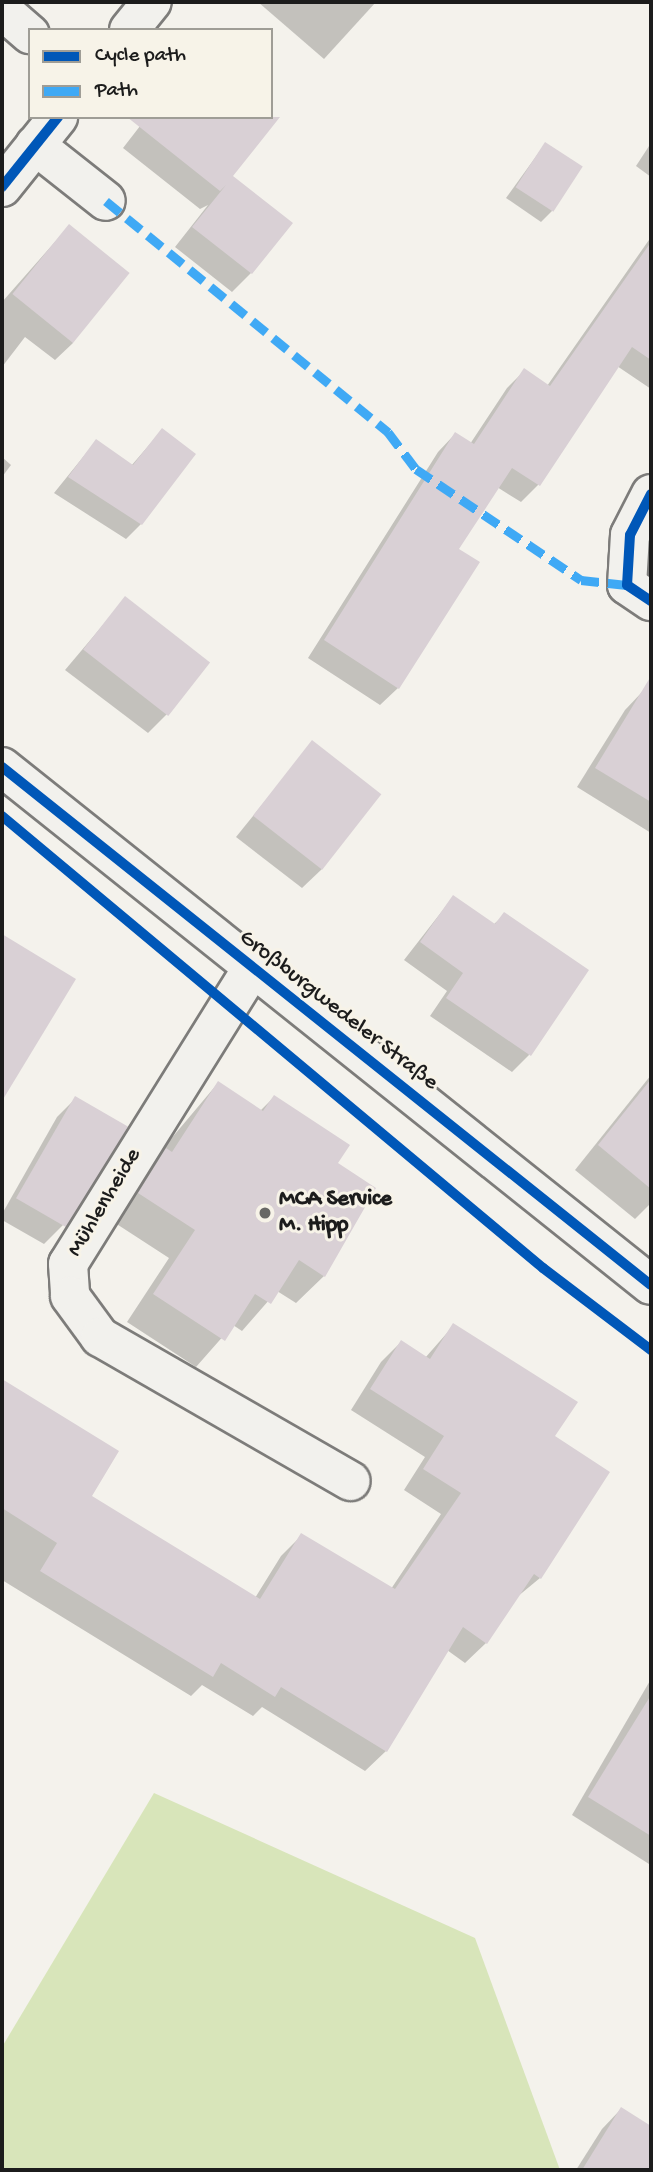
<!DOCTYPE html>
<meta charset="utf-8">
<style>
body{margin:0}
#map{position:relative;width:653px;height:2172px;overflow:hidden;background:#f4f2ec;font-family:"Gochi Hand",sans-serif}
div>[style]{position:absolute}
.green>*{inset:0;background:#d8e5ba}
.shadow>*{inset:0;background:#0003}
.building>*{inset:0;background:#d9d0d5;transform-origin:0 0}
.roads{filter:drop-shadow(2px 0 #7d7c7a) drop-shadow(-2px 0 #7d7c7a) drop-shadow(0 2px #7d7c7a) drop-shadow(0 -2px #7d7c7a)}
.minor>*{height:38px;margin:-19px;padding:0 19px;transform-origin:19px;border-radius:19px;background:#f2f1ed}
.quiet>*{height:9px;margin-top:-4.5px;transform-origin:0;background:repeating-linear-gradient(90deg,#3fa9f5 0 18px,transparent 0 27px)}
.cycleway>*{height:10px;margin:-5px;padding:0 5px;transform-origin:5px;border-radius:5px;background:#0057b8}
.dots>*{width:19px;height:19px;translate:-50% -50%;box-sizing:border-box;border:4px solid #f7f3e8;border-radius:50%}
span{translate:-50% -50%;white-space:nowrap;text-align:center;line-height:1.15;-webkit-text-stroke:6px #f7f3e8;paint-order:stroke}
.street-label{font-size:23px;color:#1c1c1c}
.poi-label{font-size:23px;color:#1c1c1c;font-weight:700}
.left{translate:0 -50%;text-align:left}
.frame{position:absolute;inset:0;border:4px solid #1c1c1c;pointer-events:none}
.legend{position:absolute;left:28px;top:28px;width:245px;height:91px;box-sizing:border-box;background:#f7f3e8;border:2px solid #9f9d96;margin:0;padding:9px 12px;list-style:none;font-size:21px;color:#1c1c1c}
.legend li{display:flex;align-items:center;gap:14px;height:35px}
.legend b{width:35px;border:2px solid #9f9d96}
</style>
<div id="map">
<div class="green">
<div style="clip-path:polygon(154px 1793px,475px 1938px,560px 2170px,2px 2170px,2px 2047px)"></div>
</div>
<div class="shadow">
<div style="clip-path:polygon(258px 2px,376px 2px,324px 59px)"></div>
<div style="clip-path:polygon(147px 117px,230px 177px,251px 273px,232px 292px,175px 247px,208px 205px,200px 209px,123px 148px)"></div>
<div style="clip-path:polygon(651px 143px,651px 177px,636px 166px)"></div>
<div style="clip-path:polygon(545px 144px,552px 211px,541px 222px,506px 198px)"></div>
<div style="clip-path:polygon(69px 226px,73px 343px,55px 360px,25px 337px,2px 367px,2px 302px)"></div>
<div style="clip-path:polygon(651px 237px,651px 389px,617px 366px,538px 485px,521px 502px,497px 487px,457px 550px,398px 688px,380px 705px,308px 658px,438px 452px,455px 434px,470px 444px,507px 388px,524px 371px,547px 386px)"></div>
<div style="clip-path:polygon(162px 430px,141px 524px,126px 539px,54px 493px,96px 441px,131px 466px)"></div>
<div style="clip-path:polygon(2px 457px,11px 465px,2px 477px)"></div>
<div style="clip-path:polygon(125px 599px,167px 714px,148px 733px,65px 670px)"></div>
<div style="clip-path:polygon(644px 690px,651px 695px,651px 833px,577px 787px,625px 710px)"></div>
<div style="clip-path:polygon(312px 743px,322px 869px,302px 888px,236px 837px)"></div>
<div style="clip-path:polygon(453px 897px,493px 925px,504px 915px,529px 1055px,512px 1072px,430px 1016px,447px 991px,404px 960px)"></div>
<div style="clip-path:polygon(2px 936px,74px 980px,2px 1092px)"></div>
<div style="clip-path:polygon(651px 1075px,651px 1203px,635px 1219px,575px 1170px)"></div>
<div style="clip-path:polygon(218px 1083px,260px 1111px,274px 1097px,324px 1276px,296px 1303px,277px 1291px,242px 1331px,233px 1325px,196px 1367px,127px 1322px,169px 1258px,112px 1221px,138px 1178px)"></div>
<div style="clip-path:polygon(76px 1098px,63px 1225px,44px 1244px,2px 1220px,2px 1214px,57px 1117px)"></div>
<div style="clip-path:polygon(454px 1325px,553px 1436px,540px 1578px,517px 1597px,486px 1643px,465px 1663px,447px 1650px,386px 1751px,365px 1771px,262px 1707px,253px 1716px,202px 1685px,191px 1696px,2px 1580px,2px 1381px,117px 1452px,89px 1497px,255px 1598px,281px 1556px,302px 1535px,391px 1589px,441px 1514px,404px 1490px,425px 1457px,351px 1410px,381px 1362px,401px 1342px,425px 1358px)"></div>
<div style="clip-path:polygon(651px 1679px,651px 1862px,649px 1864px,572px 1815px)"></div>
<div style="clip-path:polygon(621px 2109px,651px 2128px,651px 2170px,576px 2170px,602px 2129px)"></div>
</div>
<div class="building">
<div style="clip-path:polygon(127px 117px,280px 117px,233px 176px,293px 223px,252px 274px,192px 227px,226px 185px,220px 191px)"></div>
<div style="left:545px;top:142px;width:45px;height:54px;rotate:33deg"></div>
<div style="left:69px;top:224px;width:78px;height:90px;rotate:39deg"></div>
<div style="clip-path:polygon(651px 242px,651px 360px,632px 347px,540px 486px,512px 468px,459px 549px,480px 562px,399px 689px,324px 640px,455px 432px,474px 444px,524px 368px,550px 386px)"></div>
<div style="clip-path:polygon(162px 428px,196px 454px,142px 525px,68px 477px,96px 439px,133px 465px)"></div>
<div style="left:125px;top:596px;width:108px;height:68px;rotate:38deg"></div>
<div style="clip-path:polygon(651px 676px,651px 802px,595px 768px)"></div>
<div style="left:312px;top:740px;width:88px;height:96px;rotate:38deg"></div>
<div style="clip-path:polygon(453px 895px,495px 924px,504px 912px,589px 970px,531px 1056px,446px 998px,463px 973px,420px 942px)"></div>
<div style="clip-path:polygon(2px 934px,76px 979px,2px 1101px)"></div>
<div style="clip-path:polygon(651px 1079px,651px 1189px,598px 1145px)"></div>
<div style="clip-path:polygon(218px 1081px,263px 1111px,274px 1095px,350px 1145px,338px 1163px,376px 1188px,325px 1277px,299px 1260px,271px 1304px,255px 1294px,225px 1341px,153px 1294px,195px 1230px,138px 1193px,166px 1148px,172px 1152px)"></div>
<div style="left:75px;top:1096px;width:61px;height:118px;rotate:30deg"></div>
<div style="clip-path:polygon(453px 1323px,578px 1402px,555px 1436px,610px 1472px,541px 1579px,534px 1574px,487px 1644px,463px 1627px,387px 1752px,281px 1687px,275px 1697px,221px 1663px,213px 1677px,40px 1571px,57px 1543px,2px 1508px,2px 1379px,119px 1451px,92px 1496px,260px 1599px,301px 1533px,395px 1589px,461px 1493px,423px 1469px,444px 1436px,370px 1389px,401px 1340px,430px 1359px)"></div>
<div style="clip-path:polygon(651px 1695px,651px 1836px,588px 1797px)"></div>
<div style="clip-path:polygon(621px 2107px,651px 2126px,651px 2170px,582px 2170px)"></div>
</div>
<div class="roads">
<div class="minor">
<div style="left:2px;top:10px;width:37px;rotate:41deg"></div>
<div style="left:129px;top:30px;width:36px;rotate:-51deg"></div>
<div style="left:35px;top:145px;width:90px;rotate:38.3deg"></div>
<div style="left:2px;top:187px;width:90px;rotate:-51.3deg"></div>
<div style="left:651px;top:494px;width:46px;rotate:117.1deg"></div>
<div style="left:630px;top:535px;width:50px;rotate:93.4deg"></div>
<div style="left:627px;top:585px;width:29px;rotate:34deg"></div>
<div style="left:2px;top:767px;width:830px;rotate:38.6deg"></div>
<div style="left:251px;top:970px;width:346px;rotate:121.9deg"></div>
<div style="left:68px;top:1264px;width:32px;rotate:86deg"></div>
<div style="left:70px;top:1296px;width:51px;rotate:53.8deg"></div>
<div style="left:100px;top:1337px;width:289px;rotate:29.9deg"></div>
</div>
</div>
<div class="quiet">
<div style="left:106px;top:201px;width:365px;rotate:39.3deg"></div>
<div style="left:388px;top:432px;width:46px;rotate:52.9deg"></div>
<div style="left:416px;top:469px;width:199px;rotate:33.9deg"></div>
<div style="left:581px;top:580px;width:46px;rotate:6.2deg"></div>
</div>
<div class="cycleway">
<div style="left:2px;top:187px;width:90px;rotate:-51.3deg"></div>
<div style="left:651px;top:494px;width:46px;rotate:117.1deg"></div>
<div style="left:630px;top:535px;width:50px;rotate:93.4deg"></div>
<div style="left:627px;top:585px;width:29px;rotate:34deg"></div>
<div style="left:2px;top:767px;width:830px;rotate:38.6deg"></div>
<div style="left:2px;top:816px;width:705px;rotate:39.88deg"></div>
<div style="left:543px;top:1268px;width:136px;rotate:37.2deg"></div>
</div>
<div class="dots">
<div style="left:265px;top:1213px;background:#686765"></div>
</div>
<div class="street-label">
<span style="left:338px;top:1011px;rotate:38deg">Großburgwedeler Straße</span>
<span style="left:105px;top:1203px;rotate:-59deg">Mühlenheide</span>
</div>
<div class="poi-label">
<span class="left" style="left:279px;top:1213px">MCA Service<br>M. Hipp</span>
</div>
<div class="frame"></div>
<ul class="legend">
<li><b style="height:9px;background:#0057b8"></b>Cycle path</li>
<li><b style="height:9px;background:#3fa9f5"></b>Path</li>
</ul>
</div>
